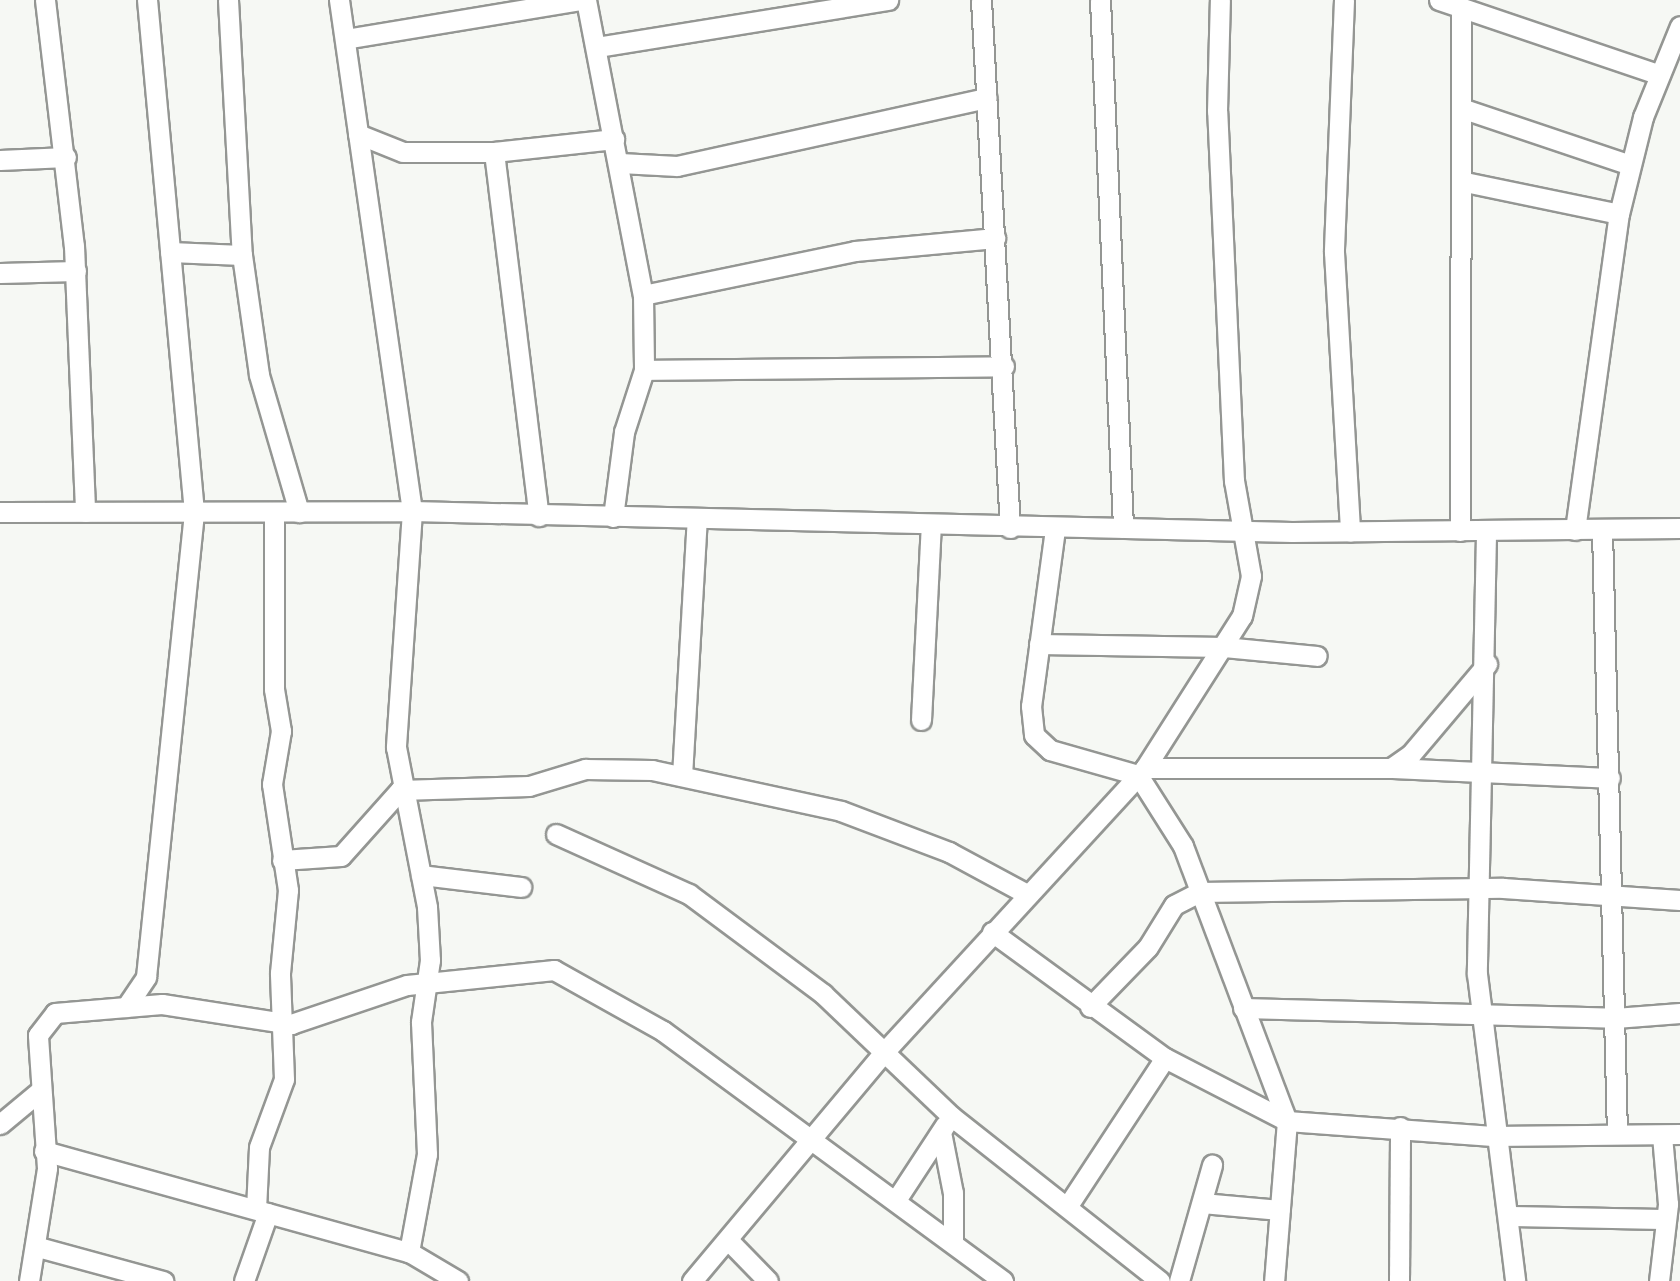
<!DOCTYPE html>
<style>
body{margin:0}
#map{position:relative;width:1680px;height:1281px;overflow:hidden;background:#f6f8f4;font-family:"Archivo Narrow",sans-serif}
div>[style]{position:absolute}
.roads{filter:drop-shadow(2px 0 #949693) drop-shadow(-2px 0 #949693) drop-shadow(0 2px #949693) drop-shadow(0 -2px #949693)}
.minor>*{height:19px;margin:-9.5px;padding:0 9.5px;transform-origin:9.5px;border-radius:9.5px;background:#fff}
span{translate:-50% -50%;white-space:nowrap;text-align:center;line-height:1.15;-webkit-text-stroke:7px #fff;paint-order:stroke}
</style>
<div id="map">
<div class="roads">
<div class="minor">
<div style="left:45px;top:0;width:248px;rotate:83.3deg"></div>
<div style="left:74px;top:246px;width:266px;rotate:87.6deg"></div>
<div style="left:228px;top:0;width:255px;rotate:86.9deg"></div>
<div style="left:242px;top:255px;width:121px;rotate:81.9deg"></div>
<div style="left:259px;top:375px;width:143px;rotate:73.7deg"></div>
<div style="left:339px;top:0;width:516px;rotate:81.87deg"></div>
<div style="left:412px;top:511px;width:237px;rotate:93.9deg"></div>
<div style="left:396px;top:747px;width:163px;rotate:79deg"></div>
<div style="left:427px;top:907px;width:53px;rotate:86.8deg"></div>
<div style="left:430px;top:960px;width:63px;rotate:98.3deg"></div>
<div style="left:421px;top:1022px;width:132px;rotate:87.4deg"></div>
<div style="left:427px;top:1154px;width:100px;rotate:100.4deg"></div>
<div style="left:586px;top:0;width:300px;rotate:79.1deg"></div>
<div style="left:643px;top:295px;width:75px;rotate:89.2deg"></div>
<div style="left:644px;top:370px;width:360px;rotate:-0.6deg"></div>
<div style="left:981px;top:0;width:529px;rotate:86.86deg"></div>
<div style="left:1100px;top:0;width:528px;rotate:87.5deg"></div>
<div style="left:1344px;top:0;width:252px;rotate:92.3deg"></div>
<div style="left:1334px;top:252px;width:280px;rotate:86.7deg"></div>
<div style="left:1439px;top:0;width:233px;rotate:18.7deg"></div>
<div style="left:345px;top:39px;width:238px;rotate:-9.4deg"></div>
<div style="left:597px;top:47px;width:295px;rotate:-9.2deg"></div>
<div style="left:1461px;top:108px;width:178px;rotate:18.6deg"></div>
<div style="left:358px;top:134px;width:48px;rotate:21.8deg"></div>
<div style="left:403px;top:152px;width:91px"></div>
<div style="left:494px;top:152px;width:121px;rotate:-6.2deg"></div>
<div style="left:494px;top:152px;width:367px;rotate:83deg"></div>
<div style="left:0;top:160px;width:66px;rotate:-2.6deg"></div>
<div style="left:620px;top:163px;width:57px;rotate:3deg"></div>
<div style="left:677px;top:166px;width:317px;rotate:-12.4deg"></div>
<div style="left:1465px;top:182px;width:157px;rotate:11.7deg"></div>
<div style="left:170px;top:252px;width:72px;rotate:2.4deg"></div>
<div style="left:0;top:273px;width:76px;rotate:-1.5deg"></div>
<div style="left:643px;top:295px;width:217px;rotate:-11.7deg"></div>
<div style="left:855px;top:251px;width:141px;rotate:-5.3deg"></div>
<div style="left:0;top:512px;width:412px;rotate:-0.1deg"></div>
<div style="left:412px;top:511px;width:880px;rotate:1.37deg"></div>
<div style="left:1292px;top:532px;width:388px;rotate:-0.6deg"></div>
<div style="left:613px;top:517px;width:86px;rotate:-82.6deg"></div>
<div style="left:624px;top:432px;width:65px;rotate:-72.1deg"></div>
<div style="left:1055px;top:529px;width:179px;rotate:97.7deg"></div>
<div style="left:1031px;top:706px;width:29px;rotate:84deg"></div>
<div style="left:1034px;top:735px;width:22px;rotate:43deg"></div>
<div style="left:1050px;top:750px;width:91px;rotate:15.9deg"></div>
<div style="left:1138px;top:775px;width:84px;rotate:57.6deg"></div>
<div style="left:1183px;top:846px;width:294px;rotate:69.3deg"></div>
<div style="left:1287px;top:1121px;width:161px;rotate:94.6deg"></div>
<div style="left:1575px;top:530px;width:319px;rotate:-82.1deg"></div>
<div style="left:1619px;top:214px;width:100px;rotate:-76.1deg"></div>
<div style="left:1643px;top:117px;width:98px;rotate:-67.9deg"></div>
<div style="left:1602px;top:530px;width:603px;rotate:88.58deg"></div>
<div style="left:1460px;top:531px;width:523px;rotate:-89.89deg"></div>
<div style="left:1486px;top:534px;width:440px;rotate:91.2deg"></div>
<div style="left:1477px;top:974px;width:309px;rotate:82.9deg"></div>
<div style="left:1039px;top:644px;width:185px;rotate:0.9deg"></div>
<div style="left:1224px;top:647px;width:93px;rotate:5.5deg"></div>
<div style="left:921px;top:720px;width:195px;rotate:-87.1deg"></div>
<div style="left:1145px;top:768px;width:246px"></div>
<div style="left:1391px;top:768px;width:24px;rotate:-35deg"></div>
<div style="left:1411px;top:754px;width:118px;rotate:-49.8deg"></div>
<div style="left:1391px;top:768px;width:219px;rotate:2.6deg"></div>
<div style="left:682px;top:776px;width:257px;rotate:-86.7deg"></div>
<div style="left:400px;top:790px;width:129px;rotate:-1.8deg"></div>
<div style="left:529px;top:786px;width:59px;rotate:-16.9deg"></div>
<div style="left:585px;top:769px;width:67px;rotate:0.9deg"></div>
<div style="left:652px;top:770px;width:193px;rotate:12.2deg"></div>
<div style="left:841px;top:811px;width:116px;rotate:20.8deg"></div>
<div style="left:949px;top:852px;width:86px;rotate:28.3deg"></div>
<div style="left:556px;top:834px;width:146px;rotate:24.3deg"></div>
<div style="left:689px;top:894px;width:167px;rotate:36.7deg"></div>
<div style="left:823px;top:994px;width:177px;rotate:43.6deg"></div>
<div style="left:951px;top:1116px;width:266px;rotate:38.3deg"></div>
<div style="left:282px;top:860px;width:59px;rotate:-3.9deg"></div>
<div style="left:341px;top:856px;width:89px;rotate:-48.2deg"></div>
<div style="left:421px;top:875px;width:101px;rotate:6.8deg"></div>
<div style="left:992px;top:932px;width:214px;rotate:36.1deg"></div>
<div style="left:1165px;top:1058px;width:137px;rotate:27.3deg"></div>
<div style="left:1287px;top:1121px;width:206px;rotate:4.2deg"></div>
<div style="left:1492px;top:1136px;width:188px;rotate:-0.6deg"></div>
<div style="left:126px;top:1007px;width:36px;rotate:-56deg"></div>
<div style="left:146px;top:977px;width:467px;rotate:-84.1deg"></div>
<div style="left:194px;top:512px;width:514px;rotate:-95.24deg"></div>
<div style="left:1090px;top:1007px;width:83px;rotate:-46deg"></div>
<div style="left:1148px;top:947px;width:49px;rotate:-58.2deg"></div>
<div style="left:1174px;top:905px;width:28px;rotate:-27deg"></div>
<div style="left:1199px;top:892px;width:304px;rotate:-0.8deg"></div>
<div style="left:1503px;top:888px;width:177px;rotate:3.9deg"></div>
<div style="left:1243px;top:1008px;width:372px;rotate:1.5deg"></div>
<div style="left:1615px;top:1018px;width:65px;rotate:-4.4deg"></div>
<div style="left:0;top:1124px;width:53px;rotate:-39.7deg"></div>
<div style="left:941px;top:1132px;width:62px;rotate:78.9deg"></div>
<div style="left:953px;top:1193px;width:48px;rotate:90deg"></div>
<div style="left:44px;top:1151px;width:379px;rotate:15.5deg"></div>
<div style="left:409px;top:1252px;width:57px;rotate:30.6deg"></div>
<div style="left:896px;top:1200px;width:90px;rotate:-56.8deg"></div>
<div style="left:1202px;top:1203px;width:78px;rotate:5.1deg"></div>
<div style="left:1067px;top:1207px;width:178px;rotate:-56.7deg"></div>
<div style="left:256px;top:1209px;width:62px;rotate:-87.2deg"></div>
<div style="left:259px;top:1147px;width:72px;rotate:-69.8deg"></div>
<div style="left:284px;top:1079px;width:106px;rotate:-92.2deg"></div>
<div style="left:280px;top:973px;width:83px;rotate:-84.5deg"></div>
<div style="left:288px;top:890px;width:107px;rotate:-98.6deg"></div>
<div style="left:272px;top:784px;width:54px;rotate:-80.4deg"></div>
<div style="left:281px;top:731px;width:43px;rotate:-99.5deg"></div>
<div style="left:274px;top:689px;width:177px;rotate:-90deg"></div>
<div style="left:1509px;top:1216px;width:156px;rotate:1.1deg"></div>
<div style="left:728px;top:1240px;width:57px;rotate:45.7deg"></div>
<div style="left:38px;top:1247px;width:130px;rotate:15.2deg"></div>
<div style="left:29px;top:1281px;width:114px;rotate:-80.9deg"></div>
<div style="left:47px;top:1168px;width:133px;rotate:-93.9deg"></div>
<div style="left:38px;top:1035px;width:28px;rotate:-52deg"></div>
<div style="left:55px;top:1013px;width:107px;rotate:-4.8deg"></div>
<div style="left:162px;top:1004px;width:131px;rotate:8.8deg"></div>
<div style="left:291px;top:1024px;width:122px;rotate:-18.6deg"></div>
<div style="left:407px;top:985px;width:148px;rotate:-5.8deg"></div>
<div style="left:554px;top:970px;width:125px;rotate:29.2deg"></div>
<div style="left:663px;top:1031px;width:422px;rotate:36.3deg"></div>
<div style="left:244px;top:1281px;width:72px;rotate:-70.6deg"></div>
<div style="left:692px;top:1281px;width:300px;rotate:-50deg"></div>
<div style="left:885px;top:1051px;width:384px;rotate:-47.4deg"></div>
<div style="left:1145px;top:768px;width:180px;rotate:-57.5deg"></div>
<div style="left:1242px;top:616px;width:41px;rotate:-77.3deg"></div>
<div style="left:1251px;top:576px;width:97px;rotate:-100.1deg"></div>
<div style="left:1234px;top:481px;width:370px;rotate:-92.6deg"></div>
<div style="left:1217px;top:111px;width:111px;rotate:-88.5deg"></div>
<div style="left:1179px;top:1281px;width:121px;rotate:-74.1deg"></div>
<div style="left:1399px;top:1281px;width:154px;rotate:-89.6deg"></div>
<div style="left:1659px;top:1281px;width:78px;rotate:-83.3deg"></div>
<div style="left:1668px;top:1204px;width:69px;rotate:-95deg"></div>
</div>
</div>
</div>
